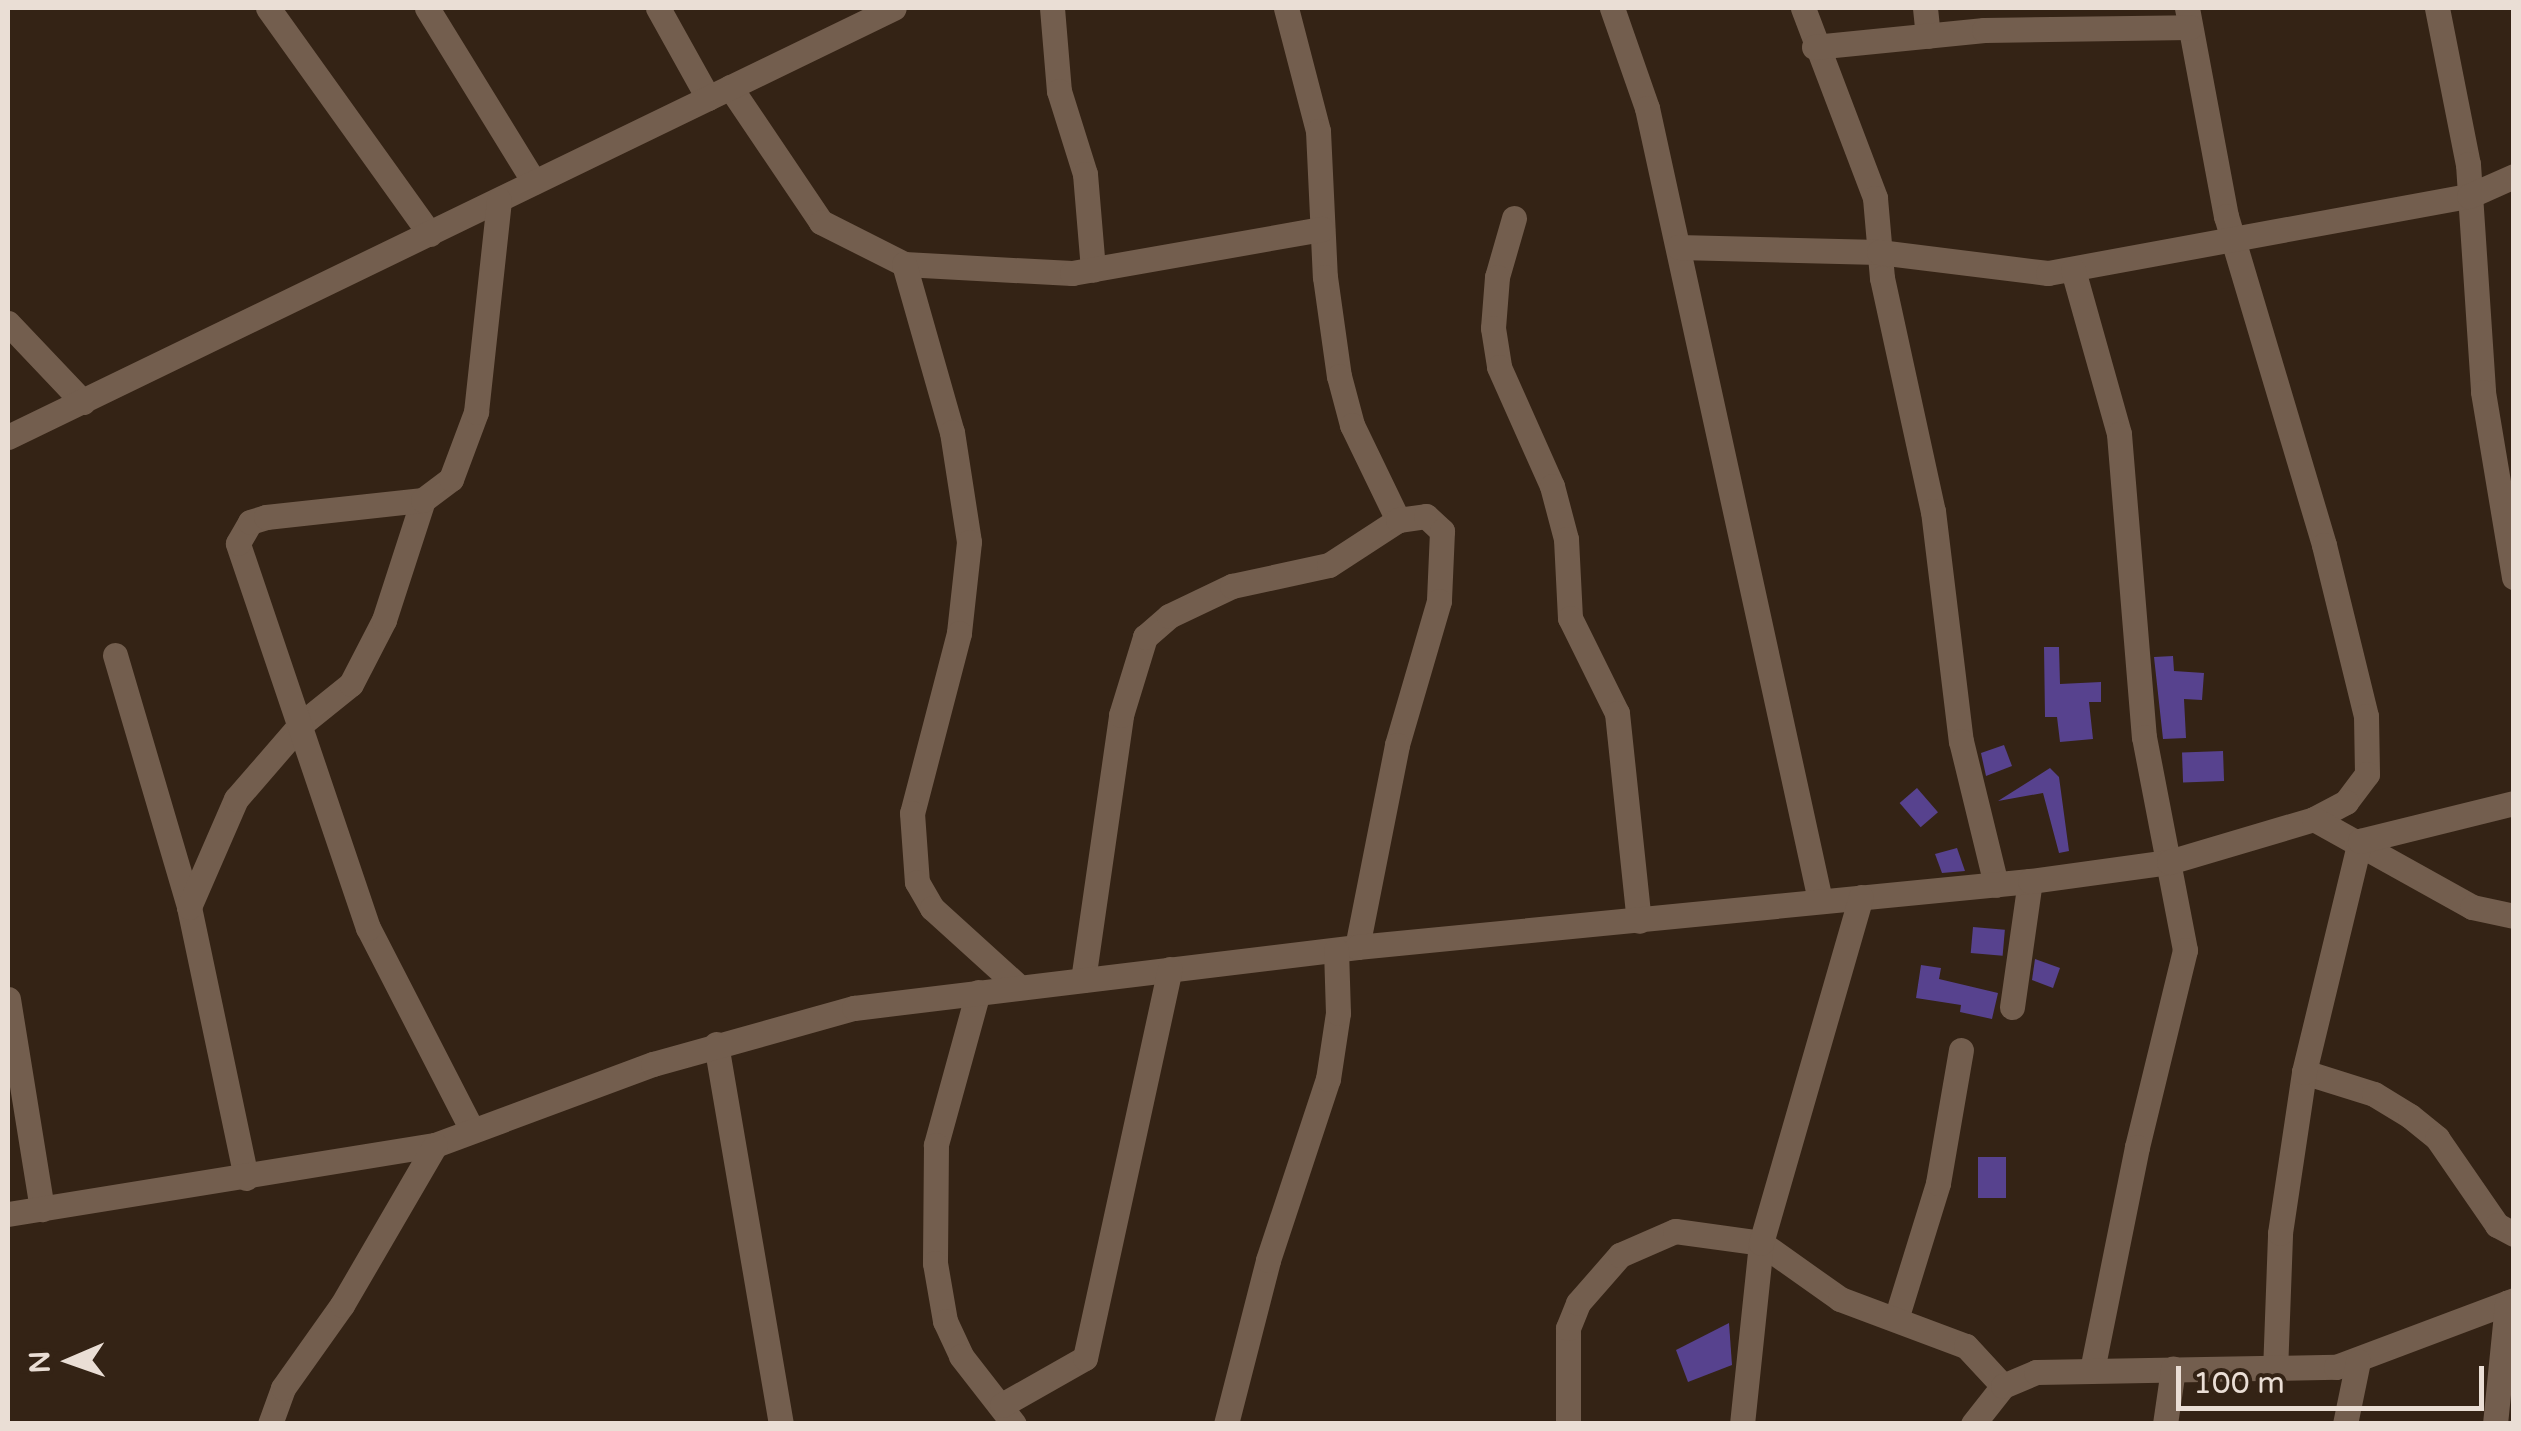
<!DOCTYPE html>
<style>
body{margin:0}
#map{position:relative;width:2521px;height:1431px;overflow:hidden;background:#342315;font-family:"Varela Round",sans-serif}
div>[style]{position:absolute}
.building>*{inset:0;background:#57428e;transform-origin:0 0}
.minor>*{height:25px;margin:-12.5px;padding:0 12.5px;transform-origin:12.5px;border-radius:12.5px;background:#735e4e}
span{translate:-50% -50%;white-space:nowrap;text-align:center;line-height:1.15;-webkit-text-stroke:8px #342315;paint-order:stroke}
.frame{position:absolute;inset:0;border:10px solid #eaded5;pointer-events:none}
.north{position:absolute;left:20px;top:1311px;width:100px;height:100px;-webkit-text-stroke:8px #342315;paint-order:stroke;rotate:268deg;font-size:28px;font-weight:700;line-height:40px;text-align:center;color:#eaded5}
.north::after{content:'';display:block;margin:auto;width:35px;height:45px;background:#eaded5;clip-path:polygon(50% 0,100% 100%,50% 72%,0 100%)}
.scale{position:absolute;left:2176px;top:1366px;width:308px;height:45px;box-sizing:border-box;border:5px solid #eaded5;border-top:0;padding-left:12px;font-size:30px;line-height:35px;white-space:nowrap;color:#eaded5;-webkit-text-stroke:8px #342315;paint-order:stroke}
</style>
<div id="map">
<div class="building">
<div style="clip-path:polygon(2044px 647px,2059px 647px,2060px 684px,2101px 682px,2101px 702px,2089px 702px,2093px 739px,2060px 742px,2057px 717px,2045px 717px)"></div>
<div style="clip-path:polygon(2173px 656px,2174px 671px,2204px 673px,2202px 700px,2184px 699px,2186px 738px,2163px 739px,2154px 657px)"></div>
<div style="clip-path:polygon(2004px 745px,2012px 766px,1986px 776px,1981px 753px)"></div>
<div style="left:2223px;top:751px;width:30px;height:41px;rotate:88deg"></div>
<div style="clip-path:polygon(2050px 768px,2059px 777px,2069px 851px,2059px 853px,2043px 793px,1998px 801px)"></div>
<div style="left:1917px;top:788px;width:32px;height:23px;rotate:49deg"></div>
<div style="clip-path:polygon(1957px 848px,1965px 871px,1942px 873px,1935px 854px)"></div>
<div style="left:1973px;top:927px;width:32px;height:26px;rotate:5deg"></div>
<div style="clip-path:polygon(2035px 959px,2060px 968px,2053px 988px,2032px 980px)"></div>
<div style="clip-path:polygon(1921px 965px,1941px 968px,1939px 979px,1998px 993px,1992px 1019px,1960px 1012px,1961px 1005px,1916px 998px)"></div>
<div style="left:1978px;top:1157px;width:28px;height:41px"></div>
<div style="clip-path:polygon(1729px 1323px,1732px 1365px,1688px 1382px,1676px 1350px)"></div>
</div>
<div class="minor">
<div style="left:268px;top:8px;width:278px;rotate:54.4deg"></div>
<div style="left:427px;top:8px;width:204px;rotate:58.4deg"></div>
<div style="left:658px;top:8px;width:103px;rotate:60.9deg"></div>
<div style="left:1052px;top:8px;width:83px;rotate:85.2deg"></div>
<div style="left:1059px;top:91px;width:87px;rotate:72.6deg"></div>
<div style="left:1085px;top:174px;width:96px;rotate:85.2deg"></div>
<div style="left:1286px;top:8px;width:127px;rotate:75.4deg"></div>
<div style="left:1318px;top:131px;width:146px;rotate:87.3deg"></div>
<div style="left:1325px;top:277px;width:100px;rotate:82deg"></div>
<div style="left:1339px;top:376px;width:51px;rotate:75.1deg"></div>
<div style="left:1352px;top:425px;width:106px;rotate:64.2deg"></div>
<div style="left:1612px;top:8px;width:106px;rotate:70.7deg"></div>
<div style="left:1647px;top:108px;width:811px;rotate:77.68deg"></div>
<div style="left:1803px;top:8px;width:203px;rotate:69.2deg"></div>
<div style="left:1875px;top:198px;width:80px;rotate:85deg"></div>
<div style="left:1882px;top:278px;width:239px;rotate:77.7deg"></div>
<div style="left:1933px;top:511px;width:232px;rotate:83.1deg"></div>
<div style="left:1961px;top:741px;width:148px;rotate:76.3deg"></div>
<div style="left:1925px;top:8px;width:28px;rotate:84deg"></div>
<div style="left:2187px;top:8px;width:212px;rotate:79.4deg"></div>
<div style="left:2226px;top:216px;width:343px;rotate:73.4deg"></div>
<div style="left:2324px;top:545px;width:176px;rotate:76.2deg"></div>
<div style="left:2366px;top:716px;width:58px;rotate:89deg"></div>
<div style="left:2367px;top:774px;width:35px;rotate:127deg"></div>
<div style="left:2346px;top:802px;width:36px;rotate:152deg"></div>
<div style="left:2437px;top:8px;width:159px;rotate:78.8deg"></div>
<div style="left:2468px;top:164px;width:228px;rotate:86.2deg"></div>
<div style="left:2483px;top:392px;width:188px;rotate:80.5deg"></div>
<div style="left:1814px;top:47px;width:171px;rotate:-5.7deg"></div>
<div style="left:1984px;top:30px;width:206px;rotate:-0.8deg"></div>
<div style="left:730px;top:87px;width:163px;rotate:56deg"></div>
<div style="left:821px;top:222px;width:93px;rotate:26.8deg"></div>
<div style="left:904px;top:264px;width:168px;rotate:3.1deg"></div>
<div style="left:1072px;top:273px;width:254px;rotate:-10deg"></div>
<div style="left:1514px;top:218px;width:61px;rotate:106.1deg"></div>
<div style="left:1497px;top:277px;width:51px;rotate:94.5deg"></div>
<div style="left:1493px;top:328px;width:39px;rotate:81deg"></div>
<div style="left:1499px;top:367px;width:130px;rotate:66deg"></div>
<div style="left:1552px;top:486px;width:55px;rotate:75.2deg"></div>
<div style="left:1566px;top:539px;width:79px;rotate:87.1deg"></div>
<div style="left:1570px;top:618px;width:106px;rotate:63.7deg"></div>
<div style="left:1617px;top:713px;width:209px;rotate:84deg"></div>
<div style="left:1678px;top:247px;width:201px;rotate:1.4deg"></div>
<div style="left:1879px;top:252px;width:170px;rotate:7.1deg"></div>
<div style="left:2048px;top:273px;width:428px;rotate:-10.4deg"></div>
<div style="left:2469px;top:196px;width:49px;rotate:-24deg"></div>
<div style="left:904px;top:264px;width:175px;rotate:74.1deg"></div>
<div style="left:952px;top:432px;width:111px;rotate:81.2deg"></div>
<div style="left:969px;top:542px;width:92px;rotate:96.3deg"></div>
<div style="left:959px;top:633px;width:186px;rotate:104.6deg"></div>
<div style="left:912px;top:813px;width:69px;rotate:85.9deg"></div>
<div style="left:917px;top:882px;width:30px;rotate:60deg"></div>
<div style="left:932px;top:908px;width:118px;rotate:42.2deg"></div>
<div style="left:2073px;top:270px;width:170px;rotate:74.3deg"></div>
<div style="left:2119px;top:434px;width:304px;rotate:85.3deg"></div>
<div style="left:2144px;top:737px;width:217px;rotate:79.1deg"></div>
<div style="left:2185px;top:950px;width:203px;rotate:103.7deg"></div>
<div style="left:2137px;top:1147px;width:228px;rotate:101.4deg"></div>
<div style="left:8px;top:323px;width:109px;rotate:46.5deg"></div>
<div style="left:8px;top:437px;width:984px;rotate:-25.84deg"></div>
<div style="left:115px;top:655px;width:263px;rotate:73.6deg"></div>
<div style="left:189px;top:907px;width:277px;rotate:78.1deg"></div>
<div style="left:189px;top:907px;width:118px;rotate:-66.5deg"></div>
<div style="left:236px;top:799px;width:98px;rotate:-49.1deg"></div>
<div style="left:300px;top:725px;width:65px;rotate:-38.8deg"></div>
<div style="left:351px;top:684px;width:72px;rotate:-62.7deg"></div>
<div style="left:384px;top:620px;width:126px;rotate:-72deg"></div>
<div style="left:1083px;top:980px;width:268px;rotate:-81.8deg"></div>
<div style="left:1121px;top:715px;width:82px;rotate:-72.9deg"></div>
<div style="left:1145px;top:637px;width:32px;rotate:-41deg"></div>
<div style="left:1169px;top:616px;width:70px;rotate:-25.5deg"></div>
<div style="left:1232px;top:586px;width:99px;rotate:-12.2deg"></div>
<div style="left:1329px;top:565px;width:82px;rotate:-33.1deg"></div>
<div style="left:1398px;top:520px;width:28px;rotate:-8deg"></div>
<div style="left:1426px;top:516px;width:22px;rotate:43deg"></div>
<div style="left:1442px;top:531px;width:70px;rotate:92.5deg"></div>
<div style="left:1439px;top:601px;width:150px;rotate:106.3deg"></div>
<div style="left:1397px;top:745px;width:206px;rotate:101.2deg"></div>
<div style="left:978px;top:992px;width:159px;rotate:105.4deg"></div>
<div style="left:936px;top:1145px;width:118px;rotate:90.5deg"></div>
<div style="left:935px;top:1263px;width:59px;rotate:80.2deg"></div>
<div style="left:945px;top:1321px;width:38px;rotate:65deg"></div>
<div style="left:961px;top:1356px;width:86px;rotate:52.1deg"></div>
<div style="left:8px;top:999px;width:213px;rotate:80.8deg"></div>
<div style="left:2012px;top:1007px;width:127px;rotate:-81.9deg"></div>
<div style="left:716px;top:1044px;width:386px;rotate:80.3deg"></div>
<div style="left:2304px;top:1072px;width:73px;rotate:17.4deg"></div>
<div style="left:2374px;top:1094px;width:42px;rotate:31.4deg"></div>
<div style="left:2410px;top:1116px;width:35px;rotate:39deg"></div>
<div style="left:2437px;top:1138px;width:106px;rotate:55.4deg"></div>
<div style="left:2497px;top:1225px;width:19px;rotate:28deg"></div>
<div style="left:472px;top:1130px;width:227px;rotate:-117.2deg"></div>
<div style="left:368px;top:928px;width:406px;rotate:-108.7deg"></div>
<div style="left:238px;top:543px;width:24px;rotate:-60deg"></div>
<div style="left:250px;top:522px;width:17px;rotate:-17deg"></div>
<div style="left:266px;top:517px;width:158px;rotate:-6.2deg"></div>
<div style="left:423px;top:500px;width:35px;rotate:-37deg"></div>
<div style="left:451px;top:479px;width:72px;rotate:-69.5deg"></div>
<div style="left:476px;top:412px;width:213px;rotate:-83.8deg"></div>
<div style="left:8px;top:1214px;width:433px;rotate:-9.2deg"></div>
<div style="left:435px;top:1145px;width:233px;rotate:-20.4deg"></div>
<div style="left:653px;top:1064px;width:209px;rotate:-15.6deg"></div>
<div style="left:854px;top:1008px;width:507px;rotate:-6.91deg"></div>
<div style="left:1357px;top:947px;width:676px;rotate:-5.6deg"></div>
<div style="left:2030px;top:881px;width:140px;rotate:-7.8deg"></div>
<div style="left:2169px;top:862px;width:151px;rotate:-16.5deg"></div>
<div style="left:2314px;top:819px;width:181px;rotate:29.1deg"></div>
<div style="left:2472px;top:907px;width:43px;rotate:12.1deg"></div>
<div style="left:1896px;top:1319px;width:142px;rotate:-72.8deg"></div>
<div style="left:1938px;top:1183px;width:135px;rotate:-80.2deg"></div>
<div style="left:2275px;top:1372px;width:139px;rotate:-87.9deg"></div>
<div style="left:2280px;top:1233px;width:163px;rotate:-81.5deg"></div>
<div style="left:2304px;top:1072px;width:238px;rotate:-76.4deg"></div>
<div style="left:2360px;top:841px;width:159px;rotate:-13.9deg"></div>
<div style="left:1002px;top:1405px;width:95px;rotate:-29.5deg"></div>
<div style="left:1085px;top:1358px;width:398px;rotate:-77.7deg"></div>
<div style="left:270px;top:1424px;width:38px;rotate:-70deg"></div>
<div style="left:283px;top:1388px;width:102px;rotate:-54.6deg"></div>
<div style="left:342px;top:1305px;width:185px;rotate:-59.8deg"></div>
<div style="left:1226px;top:1424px;width:169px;rotate:-75.6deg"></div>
<div style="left:1268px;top:1260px;width:191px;rotate:-71.7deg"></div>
<div style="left:1328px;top:1079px;width:67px;rotate:-81.4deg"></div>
<div style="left:1338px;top:1013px;width:63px;rotate:-91.8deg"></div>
<div style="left:1568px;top:1424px;width:96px;rotate:-90deg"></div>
<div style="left:1568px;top:1328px;width:27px;rotate:-68deg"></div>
<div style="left:1578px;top:1303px;width:64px;rotate:-48.8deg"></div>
<div style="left:1620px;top:1255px;width:60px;rotate:-23.6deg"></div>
<div style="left:1675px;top:1231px;width:87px;rotate:7.9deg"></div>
<div style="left:1761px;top:1243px;width:97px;rotate:35.3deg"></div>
<div style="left:1840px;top:1299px;width:134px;rotate:20.5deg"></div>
<div style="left:1966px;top:1346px;width:54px;rotate:47.2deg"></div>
<div style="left:1742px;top:1424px;width:182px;rotate:-84deg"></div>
<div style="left:1761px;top:1243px;width:360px;rotate:-73.9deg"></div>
<div style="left:1973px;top:1424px;width:48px;rotate:-51.7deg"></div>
<div style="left:2003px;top:1386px;width:36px;rotate:-23deg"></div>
<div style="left:2036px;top:1372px;width:300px;rotate:-1deg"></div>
<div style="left:2336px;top:1367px;width:190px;rotate:-20.6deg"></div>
<div style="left:2165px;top:1424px;width:56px;rotate:-81.7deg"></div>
<div style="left:2345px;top:1424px;width:64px;rotate:-78.3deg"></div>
<div style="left:2495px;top:1424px;width:122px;rotate:-84.3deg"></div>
</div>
<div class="frame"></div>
<div class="north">N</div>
<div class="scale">100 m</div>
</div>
